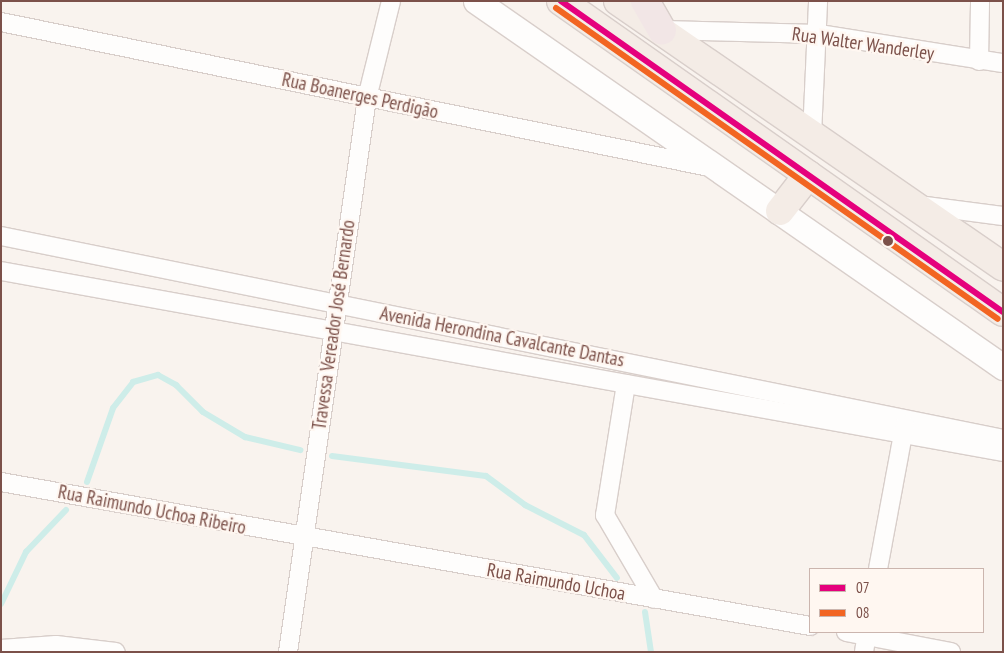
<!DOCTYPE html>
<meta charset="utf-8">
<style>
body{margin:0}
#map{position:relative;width:1004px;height:653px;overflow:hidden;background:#f9f3ee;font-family:"PT Sans Narrow",sans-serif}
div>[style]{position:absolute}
.stream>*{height:6px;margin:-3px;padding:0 3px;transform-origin:3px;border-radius:3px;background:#ceede9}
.roads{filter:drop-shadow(1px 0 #d8ceca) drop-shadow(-1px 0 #d8ceca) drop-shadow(0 1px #d8ceca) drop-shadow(0 -1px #d8ceca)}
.street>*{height:18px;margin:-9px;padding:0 9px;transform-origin:9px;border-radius:9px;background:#fefdfc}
.secondary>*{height:25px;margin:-12.5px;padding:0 12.5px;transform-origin:12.5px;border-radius:12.5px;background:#fefdfc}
.primary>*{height:28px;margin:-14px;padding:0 14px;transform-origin:14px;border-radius:14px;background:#f4ece6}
.highway>*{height:28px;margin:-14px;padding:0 14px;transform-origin:14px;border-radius:14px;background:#f2e6e6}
.bus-1>*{height:6px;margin:-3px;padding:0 3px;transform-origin:3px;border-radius:3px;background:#e5007d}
.bus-2>*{height:6px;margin:-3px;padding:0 3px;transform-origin:3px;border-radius:3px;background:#f26522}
.dots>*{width:14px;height:14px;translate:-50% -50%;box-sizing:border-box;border:2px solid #fff7f1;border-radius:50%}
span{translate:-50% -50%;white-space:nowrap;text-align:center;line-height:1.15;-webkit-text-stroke:4.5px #fff7f1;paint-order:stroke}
.street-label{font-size:19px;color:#7c514a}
.frame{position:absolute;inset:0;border:2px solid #7c514a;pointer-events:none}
.legend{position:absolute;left:809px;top:568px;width:175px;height:65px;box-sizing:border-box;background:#fff7f1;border:1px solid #cbb5ae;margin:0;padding:6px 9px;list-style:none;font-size:15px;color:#7c514a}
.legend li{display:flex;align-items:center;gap:10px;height:25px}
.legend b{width:25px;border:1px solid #cbb5ae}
</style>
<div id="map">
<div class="stream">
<div style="left:332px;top:456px;width:155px;rotate:7.4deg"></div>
<div style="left:486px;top:476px;width:49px;rotate:36.6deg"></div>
<div style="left:525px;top:505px;width:66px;rotate:27deg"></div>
<div style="left:584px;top:535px;width:54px;rotate:52.5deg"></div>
<div style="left:87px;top:482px;width:78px;rotate:-70.6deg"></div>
<div style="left:113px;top:408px;width:33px;rotate:-52deg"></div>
<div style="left:133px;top:382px;width:26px;rotate:-16deg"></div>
<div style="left:158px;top:375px;width:21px;rotate:29deg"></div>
<div style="left:176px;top:385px;width:38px;rotate:45deg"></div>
<div style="left:203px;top:412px;width:49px;rotate:30.8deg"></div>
<div style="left:245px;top:437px;width:57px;rotate:13.3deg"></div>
<div style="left:1px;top:604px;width:58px;rotate:-64.3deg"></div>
<div style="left:26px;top:552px;width:58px;rotate:-46.4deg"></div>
<div style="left:645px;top:612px;width:40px;rotate:81.5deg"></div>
</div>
<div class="roads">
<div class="street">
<div style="left:1px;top:22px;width:723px;rotate:11.57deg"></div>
<div style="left:663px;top:30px;width:156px;rotate:1.5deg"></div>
<div style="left:819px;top:34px;width:186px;rotate:9deg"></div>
<div style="left:979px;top:61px;width:60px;rotate:-89deg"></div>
<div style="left:812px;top:135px;width:134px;rotate:-87.4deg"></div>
<div style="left:919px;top:205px;width:85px;rotate:7.5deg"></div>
<div style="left:1px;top:236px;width:1022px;rotate:11.45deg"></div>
<div style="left:1px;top:271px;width:1018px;rotate:10.24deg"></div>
<div style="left:626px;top:384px;width:133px;rotate:99.1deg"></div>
<div style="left:605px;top:515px;width:97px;rotate:59.7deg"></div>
<div style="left:1px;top:482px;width:822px;rotate:10.09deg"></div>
<div style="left:878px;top:569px;width:147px;rotate:-79.5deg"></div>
<div style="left:846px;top:632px;width:107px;rotate:10.8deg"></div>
<div style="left:1px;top:649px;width:55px;rotate:-4.2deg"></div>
<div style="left:56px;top:645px;width:60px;rotate:6.7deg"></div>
<div style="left:288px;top:652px;width:560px;rotate:-81.88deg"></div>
<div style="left:367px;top:98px;width:100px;rotate:-76.1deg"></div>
<div style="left:864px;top:652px;width:20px;rotate:-81deg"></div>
</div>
<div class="secondary">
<div style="left:476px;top:1px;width:642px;rotate:34.78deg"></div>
</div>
<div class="primary">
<div style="left:561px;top:1px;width:540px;rotate:35.13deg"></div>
<div style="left:618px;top:1px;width:468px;rotate:34.6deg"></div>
<div style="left:780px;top:211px;width:46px;rotate:-52.1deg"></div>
</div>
<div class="highway">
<div style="left:645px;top:1px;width:34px;rotate:60deg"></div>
</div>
</div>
<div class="bus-1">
<div style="left:561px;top:1px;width:540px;rotate:35.13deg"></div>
</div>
<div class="bus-2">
<div style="left:556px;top:8px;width:540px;rotate:35.13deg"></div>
</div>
<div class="dots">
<div style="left:888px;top:241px;background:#7c514a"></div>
</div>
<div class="street-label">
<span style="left:863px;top:44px;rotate:8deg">Rua Walter Wanderley</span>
<span style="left:360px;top:96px;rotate:12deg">Rua Boanerges Perdigão</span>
<span style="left:334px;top:325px;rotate:-82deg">Travessa Vereador José Bernardo</span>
<span style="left:502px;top:337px;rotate:11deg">Avenida Herondina Cavalcante Dantas</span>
<span style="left:152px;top:510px;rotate:11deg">Rua Raimundo Uchoa Ribeiro</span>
<span style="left:556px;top:582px;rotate:10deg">Rua Raimundo Uchoa</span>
</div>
<div class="frame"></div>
<ul class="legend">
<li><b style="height:6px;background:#e5007d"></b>07</li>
<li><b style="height:6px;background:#f26522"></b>08</li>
</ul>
</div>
